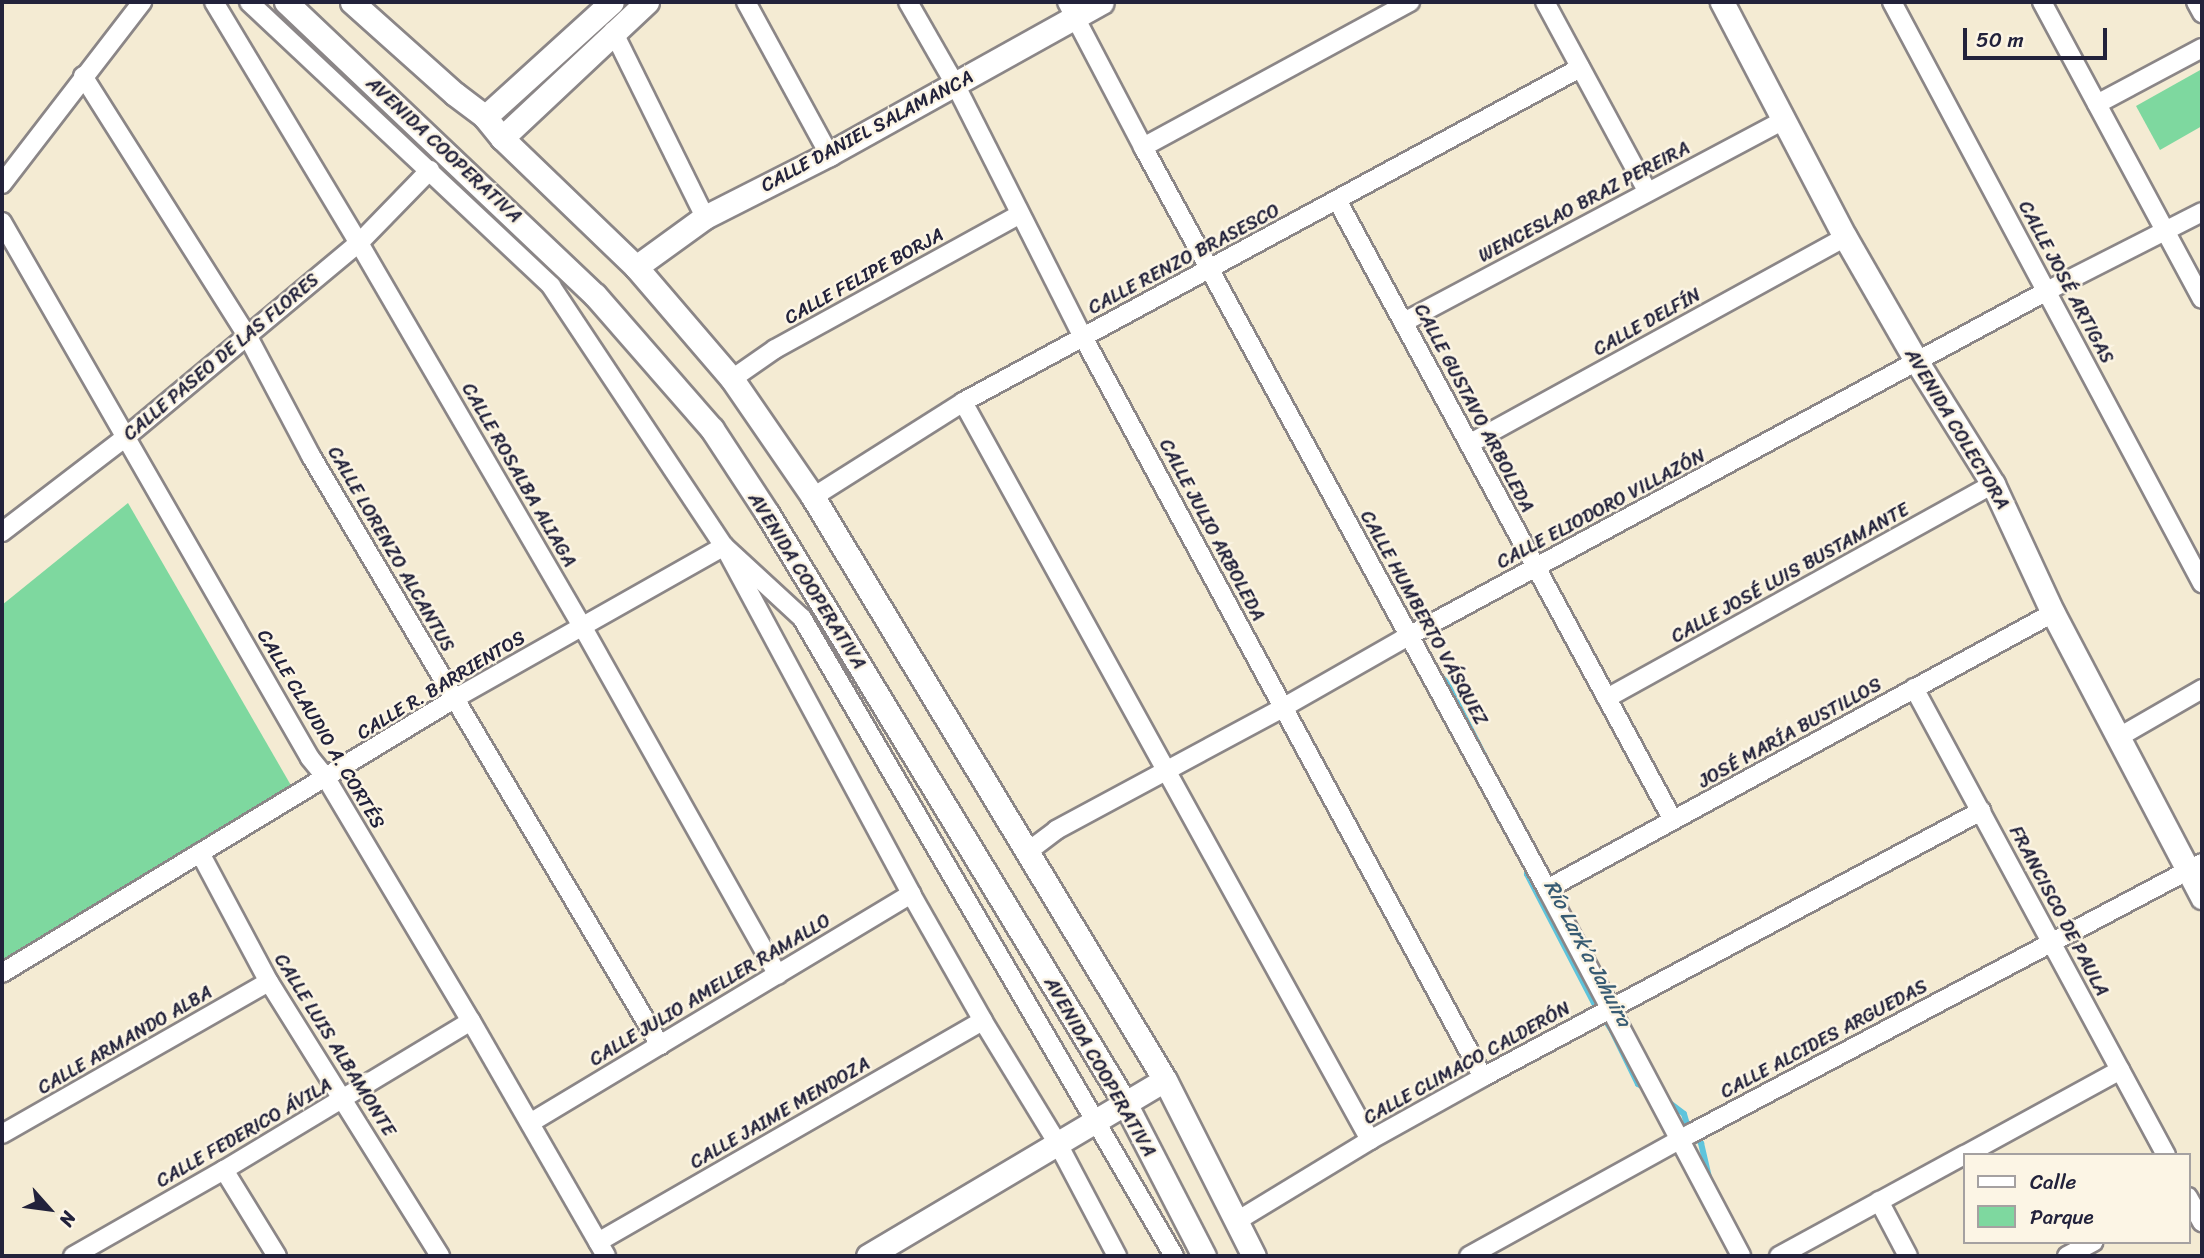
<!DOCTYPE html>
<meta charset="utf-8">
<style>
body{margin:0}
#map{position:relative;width:2204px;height:1258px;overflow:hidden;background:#f4ebd3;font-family:Sriracha,sans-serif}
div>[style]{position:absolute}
.green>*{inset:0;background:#7ed89f}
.stream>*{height:6px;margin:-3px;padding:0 3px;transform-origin:3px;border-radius:3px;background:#5ec4dc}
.roads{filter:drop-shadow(2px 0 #8b8687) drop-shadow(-2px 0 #8b8687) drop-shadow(0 2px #8b8687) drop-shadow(0 -2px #8b8687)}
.minor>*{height:18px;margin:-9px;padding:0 9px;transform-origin:9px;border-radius:9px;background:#fff}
.tertiary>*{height:23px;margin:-11.5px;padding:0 11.5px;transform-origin:11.5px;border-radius:11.5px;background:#fff}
span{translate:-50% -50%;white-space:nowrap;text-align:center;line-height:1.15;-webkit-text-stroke:5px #fcf5e5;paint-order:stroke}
.street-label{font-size:19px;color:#22223b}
.water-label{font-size:21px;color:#375b73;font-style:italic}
.frame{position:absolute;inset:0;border:4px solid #22223b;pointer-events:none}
.legend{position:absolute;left:1963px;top:1153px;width:228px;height:91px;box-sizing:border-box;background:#fcf5e5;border:2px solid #a5a1a1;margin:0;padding:9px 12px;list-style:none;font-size:21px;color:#22223b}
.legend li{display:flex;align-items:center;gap:14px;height:35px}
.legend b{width:35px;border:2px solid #a5a1a1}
.north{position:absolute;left:14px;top:1174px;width:70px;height:70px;-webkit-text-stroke:5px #fcf5e5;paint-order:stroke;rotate:118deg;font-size:19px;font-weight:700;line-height:28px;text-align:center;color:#22223b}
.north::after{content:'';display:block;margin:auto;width:24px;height:32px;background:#22223b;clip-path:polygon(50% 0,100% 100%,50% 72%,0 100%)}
.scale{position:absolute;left:1963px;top:28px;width:144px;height:32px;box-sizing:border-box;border:4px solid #22223b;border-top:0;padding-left:9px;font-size:21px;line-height:24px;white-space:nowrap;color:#22223b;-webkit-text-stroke:5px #fcf5e5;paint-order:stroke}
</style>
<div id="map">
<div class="green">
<div style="clip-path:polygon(2202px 69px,2202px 126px,2160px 150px,2136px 106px)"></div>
<div style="clip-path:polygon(128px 503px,300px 801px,2px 970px,2px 605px)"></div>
</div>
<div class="stream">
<div style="left:1436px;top:671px;width:16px;rotate:47deg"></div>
<div style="left:1447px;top:683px;width:85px;rotate:62.8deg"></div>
<div style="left:1527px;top:864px;width:10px;rotate:90deg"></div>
<div style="left:1527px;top:874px;width:145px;rotate:62.6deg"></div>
<div style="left:1594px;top:1003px;width:33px;rotate:57deg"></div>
<div style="left:1612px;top:1031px;width:59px;rotate:63.9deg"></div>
<div style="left:1638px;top:1084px;width:11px;rotate:27deg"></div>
<div style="left:1663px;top:1098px;width:26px;rotate:37deg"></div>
<div style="left:1684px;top:1114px;width:15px;rotate:74deg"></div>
<div style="left:1688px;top:1128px;width:20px;rotate:49deg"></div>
<div style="left:1701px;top:1143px;width:44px;rotate:76.9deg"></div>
</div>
<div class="roads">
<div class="minor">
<div style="left:214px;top:2px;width:281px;rotate:59deg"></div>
<div style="left:359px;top:243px;width:443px;rotate:59.8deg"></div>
<div style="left:582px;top:626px;width:400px;rotate:60.7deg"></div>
<div style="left:249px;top:2px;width:415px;rotate:43.2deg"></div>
<div style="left:551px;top:286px;width:312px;rotate:56.4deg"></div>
<div style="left:724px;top:546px;width:395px;rotate:61.7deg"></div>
<div style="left:911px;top:894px;width:146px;rotate:60.4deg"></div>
<div style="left:983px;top:1021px;width:144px;rotate:58.6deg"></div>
<div style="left:1058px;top:1144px;width:127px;rotate:62.2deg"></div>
<div style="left:746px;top:2px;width:173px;rotate:61.4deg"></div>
<div style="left:908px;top:2px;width:95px;rotate:60.2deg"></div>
<div style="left:955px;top:84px;width:284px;rotate:63.2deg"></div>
<div style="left:1083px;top:337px;width:841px;rotate:61.61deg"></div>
<div style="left:1067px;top:2px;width:164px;rotate:62.3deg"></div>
<div style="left:1143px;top:147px;width:845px;rotate:61.43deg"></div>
<div style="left:1547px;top:889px;width:415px;rotate:62.1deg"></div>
<div style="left:1545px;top:2px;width:215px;rotate:61.6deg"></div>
<div style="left:1892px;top:2px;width:659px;rotate:61.92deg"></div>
<div style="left:2042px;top:2px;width:337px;rotate:61.7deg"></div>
<div style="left:2196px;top:2px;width:13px;rotate:61deg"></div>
<div style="left:613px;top:31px;width:208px;rotate:63.7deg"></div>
<div style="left:83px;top:76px;width:309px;rotate:57.7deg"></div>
<div style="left:248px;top:337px;width:135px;rotate:62.1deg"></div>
<div style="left:311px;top:456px;width:685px;rotate:59.35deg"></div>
<div style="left:2097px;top:104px;width:119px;rotate:-28.1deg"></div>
<div style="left:1143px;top:147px;width:304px;rotate:-28.5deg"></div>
<div style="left:2px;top:184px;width:230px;rotate:-52.4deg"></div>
<div style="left:1337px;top:200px;width:705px;rotate:61.55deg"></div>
<div style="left:2px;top:222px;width:618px;rotate:60.12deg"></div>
<div style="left:310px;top:758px;width:26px;rotate:51deg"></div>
<div style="left:326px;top:778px;width:283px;rotate:59.2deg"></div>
<div style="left:471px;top:1021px;width:271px;rotate:60.1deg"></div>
<div style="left:1404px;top:322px;width:430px;rotate:-28deg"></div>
<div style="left:732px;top:379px;width:52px;rotate:-34.9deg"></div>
<div style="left:775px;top:349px;width:278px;rotate:-28.8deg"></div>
<div style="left:963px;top:402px;width:843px;rotate:61.12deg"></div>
<div style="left:1469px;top:444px;width:429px;rotate:-28.8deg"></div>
<div style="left:813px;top:497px;width:178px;rotate:-32.3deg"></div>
<div style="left:963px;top:402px;width:702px;rotate:-28.43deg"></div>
<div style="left:2px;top:532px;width:158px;rotate:-37.5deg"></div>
<div style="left:127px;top:436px;width:302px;rotate:-39.8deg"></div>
<div style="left:359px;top:243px;width:102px;rotate:-45.8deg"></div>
<div style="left:1914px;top:688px;width:531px;rotate:61.65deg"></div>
<div style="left:1607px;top:698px;width:441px;rotate:-29deg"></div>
<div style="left:2119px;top:737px;width:96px;rotate:-30deg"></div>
<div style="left:200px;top:853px;width:146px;rotate:61.9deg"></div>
<div style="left:269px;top:982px;width:323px;rotate:58deg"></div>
<div style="left:1026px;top:853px;width:38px;rotate:-37deg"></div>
<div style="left:1056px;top:830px;width:259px;rotate:-28.3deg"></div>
<div style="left:1284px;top:707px;width:137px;rotate:-29.7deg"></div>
<div style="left:1403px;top:639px;width:732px;rotate:-28.39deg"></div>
<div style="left:2047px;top:291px;width:174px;rotate:-27deg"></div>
<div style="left:1547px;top:889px;width:576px;rotate:-28.61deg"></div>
<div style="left:2px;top:973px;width:529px;rotate:-31.22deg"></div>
<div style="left:454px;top:699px;width:310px;rotate:-29.5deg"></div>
<div style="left:724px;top:546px;width:106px;rotate:42.7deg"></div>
<div style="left:802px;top:618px;width:739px;rotate:59.75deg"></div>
<div style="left:530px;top:1123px;width:445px;rotate:-31deg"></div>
<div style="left:2px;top:1134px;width:307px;rotate:-29.7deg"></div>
<div style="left:1965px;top:1155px;width:177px;rotate:-28.7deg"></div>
<div style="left:224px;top:1170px;width:101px;rotate:58.4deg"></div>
<div style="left:2188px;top:1197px;width:29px;rotate:61deg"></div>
<div style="left:1879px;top:1201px;width:62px;rotate:62.2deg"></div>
<div style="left:1237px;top:1221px;width:156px;rotate:-31.3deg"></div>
<div style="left:1370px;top:1140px;width:129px;rotate:-29.1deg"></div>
<div style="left:1483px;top:1077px;width:565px;rotate:-28.11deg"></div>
<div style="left:598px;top:1242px;width:444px;rotate:-29.9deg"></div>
<div style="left:73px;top:1256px;width:174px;rotate:-29.7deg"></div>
<div style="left:224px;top:1170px;width:288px;rotate:-31.1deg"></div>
<div style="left:1469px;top:1256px;width:255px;rotate:-28.9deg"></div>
<div style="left:1692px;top:1133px;width:577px;rotate:-27.9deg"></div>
<div style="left:1779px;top:1256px;width:211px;rotate:-28.6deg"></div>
<div style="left:2067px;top:1256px;width:30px;rotate:-28deg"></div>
</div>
<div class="tertiary">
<div style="left:286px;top:2px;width:426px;rotate:43.5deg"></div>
<div style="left:595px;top:295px;width:178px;rotate:48.9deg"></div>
<div style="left:712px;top:429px;width:100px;rotate:56.8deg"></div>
<div style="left:767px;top:513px;width:690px;rotate:58.75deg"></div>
<div style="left:1125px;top:1103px;width:172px;rotate:62.7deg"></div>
<div style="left:352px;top:2px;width:138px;rotate:41.8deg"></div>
<div style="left:455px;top:94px;width:38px;rotate:37deg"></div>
<div style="left:485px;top:117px;width:27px;rotate:51deg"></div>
<div style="left:502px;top:138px;width:186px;rotate:43.9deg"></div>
<div style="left:636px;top:267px;width:148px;rotate:49.4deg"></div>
<div style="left:732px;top:379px;width:143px;rotate:55.5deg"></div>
<div style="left:813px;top:497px;width:681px;rotate:58.88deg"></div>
<div style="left:1165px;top:1080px;width:197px;rotate:63.2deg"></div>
<div style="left:1722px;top:2px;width:265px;rotate:62.4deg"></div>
<div style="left:1845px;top:237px;width:144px;rotate:60.1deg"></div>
<div style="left:1917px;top:362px;width:144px;rotate:58.1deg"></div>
<div style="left:1993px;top:484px;width:142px;rotate:65.1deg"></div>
<div style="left:2053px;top:613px;width:321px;rotate:62.3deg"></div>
<div style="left:485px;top:117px;width:171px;rotate:-42.2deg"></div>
<div style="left:502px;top:138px;width:199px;rotate:-43.2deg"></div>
<div style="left:636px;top:267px;width:85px;rotate:-35.9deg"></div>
<div style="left:705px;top:217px;width:139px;rotate:-26.9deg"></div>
<div style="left:829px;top:154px;width:312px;rotate:-29.1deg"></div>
<div style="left:868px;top:1256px;width:345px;rotate:-30.7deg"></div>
</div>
</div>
<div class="street-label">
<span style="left:867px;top:131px;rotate:-28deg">CALLE DANIEL SALAMANCA</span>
<span style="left:444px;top:150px;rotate:43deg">AVENIDA COOPERATIVA</span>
<span style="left:1584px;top:202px;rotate:-28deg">WENCESLAO BRAZ PEREIRA</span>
<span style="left:1184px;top:259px;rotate:-28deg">CALLE RENZO BRASESCO</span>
<span style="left:864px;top:276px;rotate:-29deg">CALLE FELIPE BORJA</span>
<span style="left:2066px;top:282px;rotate:62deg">CALLE JOSÉ ARTIGAS</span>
<span style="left:1647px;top:322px;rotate:-29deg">CALLE DELFÍN</span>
<span style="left:221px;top:357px;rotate:-40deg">CALLE PASEO DE LAS FLORES</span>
<span style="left:1474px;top:408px;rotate:62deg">CALLE GUSTAVO ARBOLEDA</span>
<span style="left:1957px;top:429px;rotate:59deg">AVENIDA COLECTORA</span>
<span style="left:519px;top:475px;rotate:60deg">CALLE ROSALBA ALIAGA</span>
<span style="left:1601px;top:509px;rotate:-28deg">CALLE ELIODORO VILLAZÓN</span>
<span style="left:1212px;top:530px;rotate:62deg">CALLE JULIO ARBOLEDA</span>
<span style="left:391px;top:549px;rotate:60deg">CALLE LORENZO ALCANTUS</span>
<span style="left:1790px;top:573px;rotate:-29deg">CALLE JOSÉ LUIS BUSTAMANTE</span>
<span style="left:807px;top:581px;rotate:58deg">AVENIDA COOPERATIVA</span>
<span style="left:1424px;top:618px;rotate:61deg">CALLE HUMBERTO VÁSQUEZ</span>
<span style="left:441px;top:685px;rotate:-31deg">CALLE R. BARRIENTOS</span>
<span style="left:321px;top:729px;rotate:59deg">CALLE CLAUDIO A. CORTÉS</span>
<span style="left:1790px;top:733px;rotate:-29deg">JOSÉ MARÍA BUSTILLOS</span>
<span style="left:2059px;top:911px;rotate:62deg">FRANCISCO DE PAULA</span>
<span style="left:710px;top:990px;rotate:-31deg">CALLE JULIO AMELLER RAMALLO</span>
<span style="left:1824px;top:1039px;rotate:-28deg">CALLE ALCIDES ARGUEDAS</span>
<span style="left:125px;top:1040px;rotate:-30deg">CALLE ARMANDO ALBA</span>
<span style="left:335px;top:1045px;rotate:58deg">CALLE LUIS ALBAMONTE</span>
<span style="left:1467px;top:1063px;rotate:-29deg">CALLE CLIMACO CALDERÓN</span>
<span style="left:1100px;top:1067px;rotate:60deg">AVENIDA COOPERATIVA</span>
<span style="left:780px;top:1113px;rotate:-30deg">CALLE JAIME MENDOZA</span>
<span style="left:244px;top:1133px;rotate:-30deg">CALLE FEDERICO ÁVILA</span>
</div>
<div class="water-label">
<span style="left:1588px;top:953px;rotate:62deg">Río Lark’a Jahuira</span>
</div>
<div class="frame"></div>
<ul class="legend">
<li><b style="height:9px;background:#fff"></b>Calle</li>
<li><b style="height:19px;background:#7ed89f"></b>Parque</li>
</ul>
<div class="north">N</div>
<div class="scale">50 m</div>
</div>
